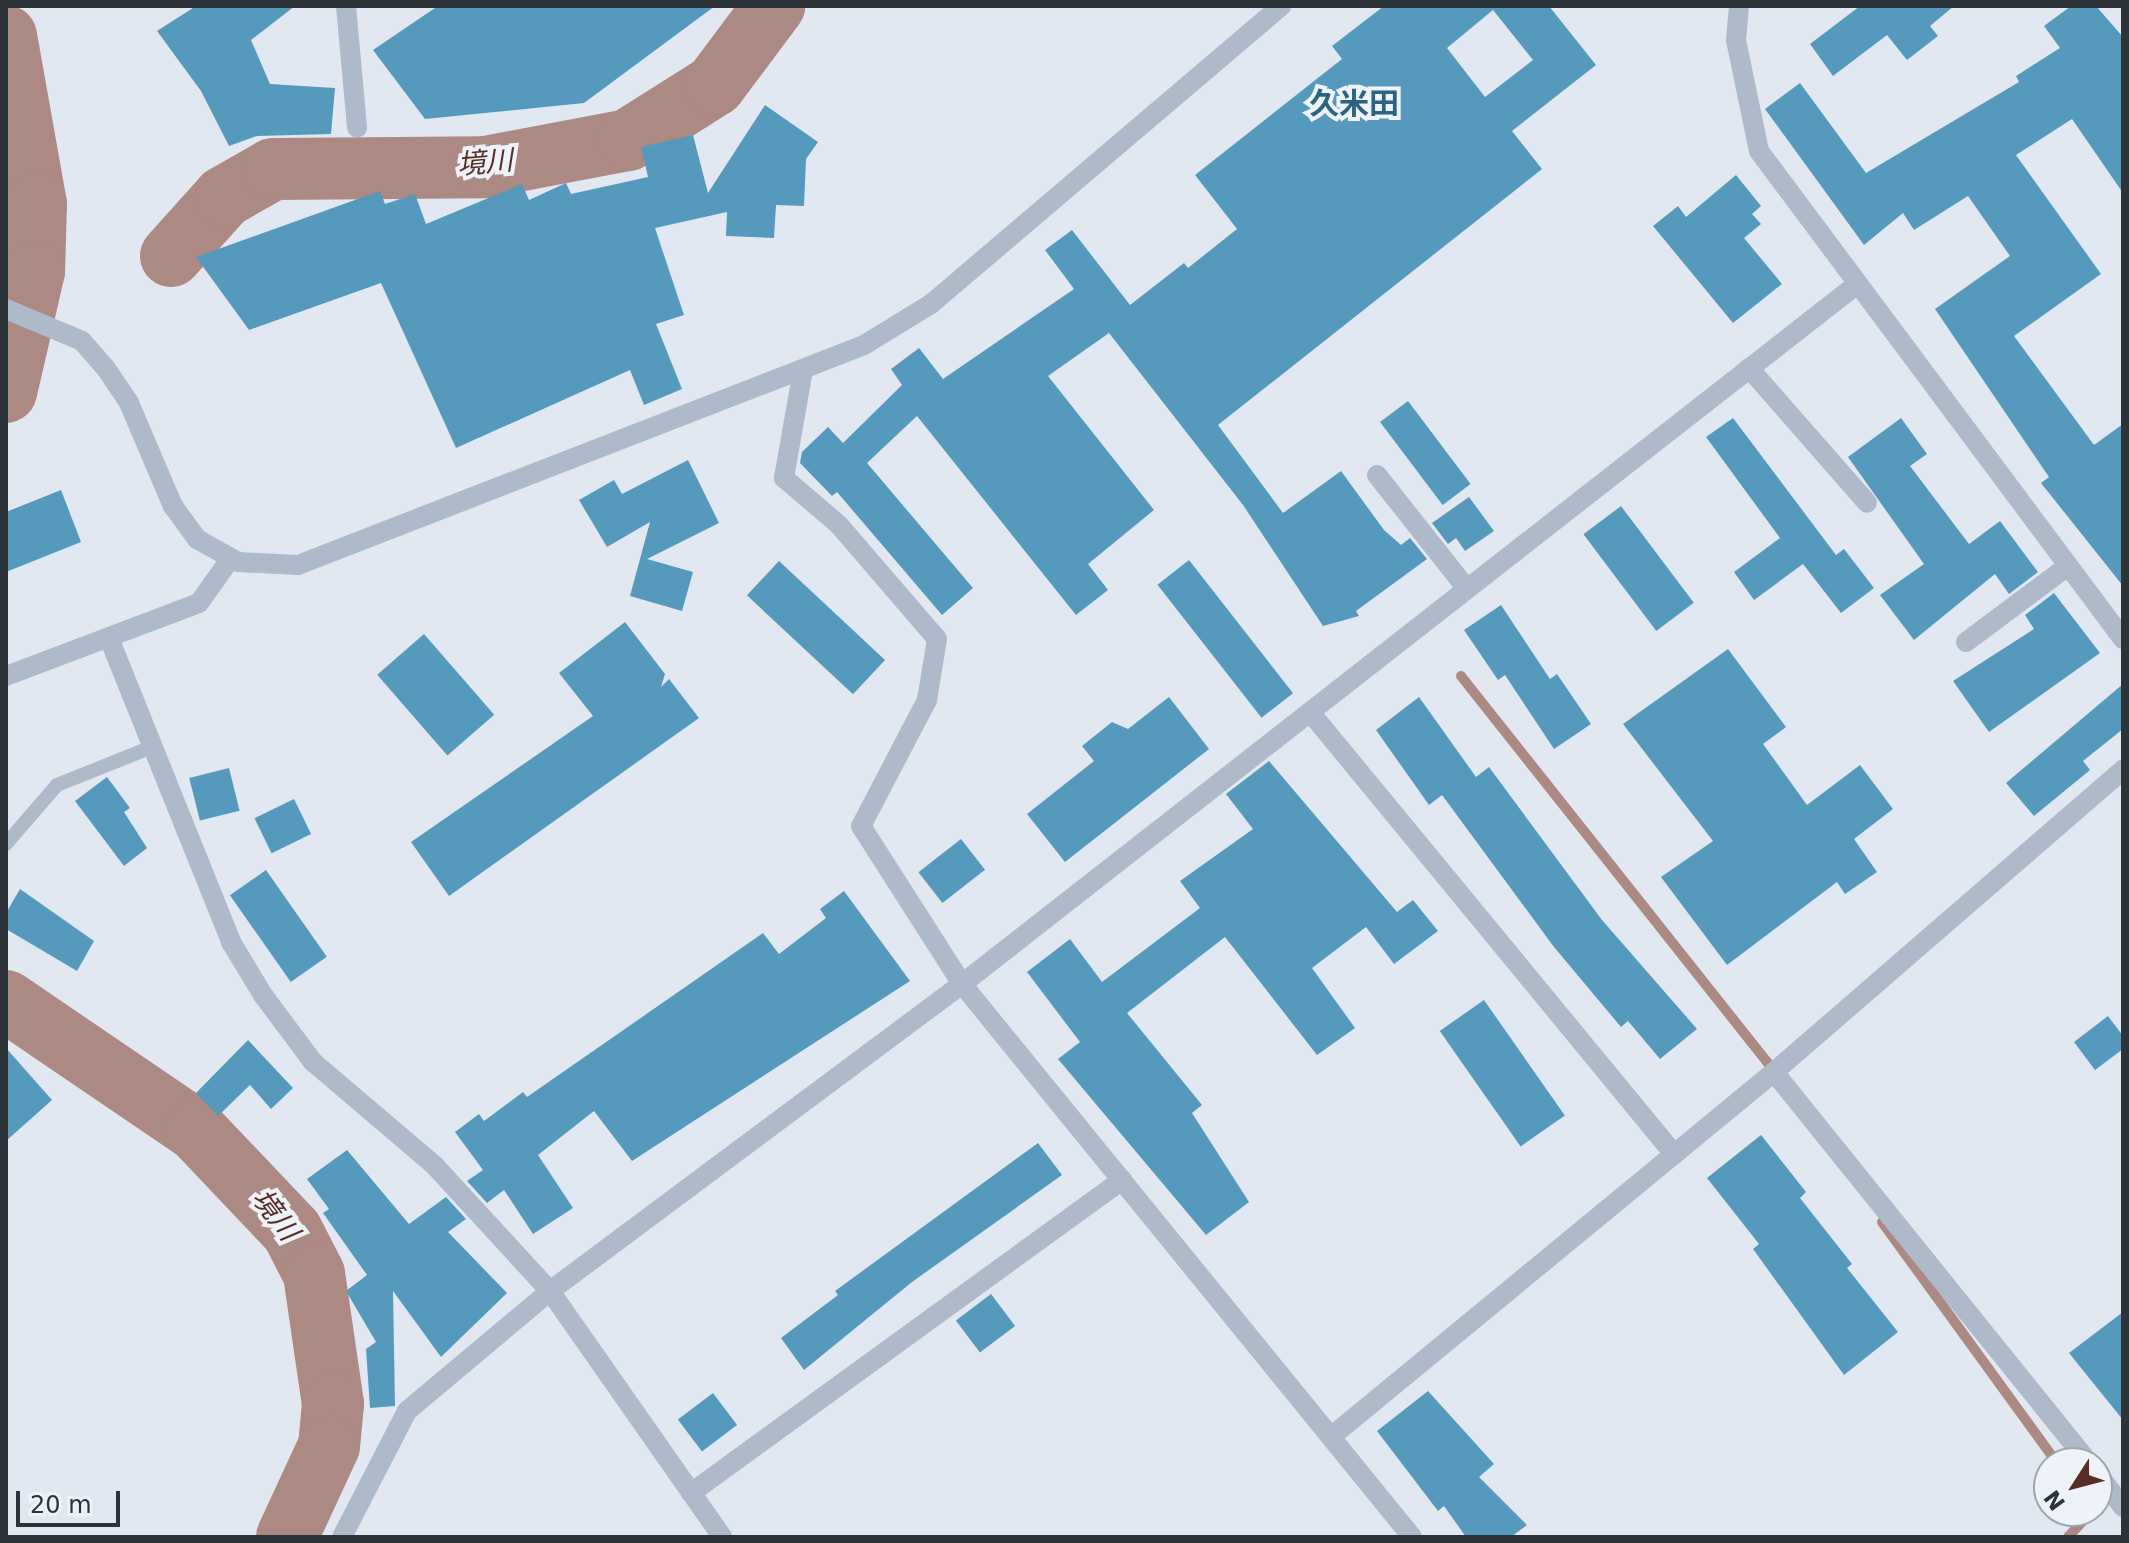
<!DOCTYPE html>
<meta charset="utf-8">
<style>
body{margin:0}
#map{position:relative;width:2129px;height:1543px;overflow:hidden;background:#e2e8f2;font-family:"DejaVu Sans","Noto Sans JP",sans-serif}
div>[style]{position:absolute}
.stream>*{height:10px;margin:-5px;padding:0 5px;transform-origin:5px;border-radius:5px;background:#ad8983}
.river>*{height:62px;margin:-31px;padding:0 31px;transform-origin:31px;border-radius:31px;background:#ad8983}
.building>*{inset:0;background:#5599bd;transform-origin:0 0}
.service>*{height:14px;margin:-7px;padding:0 7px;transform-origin:7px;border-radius:7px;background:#aebac9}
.minor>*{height:20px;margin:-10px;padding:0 10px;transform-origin:10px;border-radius:10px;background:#aebac9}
.tertiary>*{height:20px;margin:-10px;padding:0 10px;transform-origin:10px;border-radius:10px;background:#aebac9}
span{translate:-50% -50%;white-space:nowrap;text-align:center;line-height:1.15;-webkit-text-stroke:8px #eef2f9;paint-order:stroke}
.water-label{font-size:28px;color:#572d24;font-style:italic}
.quarter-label{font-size:30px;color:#2b6481;font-weight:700}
.frame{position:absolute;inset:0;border:8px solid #2c3339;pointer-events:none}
.north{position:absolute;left:2033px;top:1447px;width:80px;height:80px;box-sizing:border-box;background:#eef2f9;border:2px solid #a0a6ac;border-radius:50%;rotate:234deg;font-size:22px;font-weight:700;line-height:32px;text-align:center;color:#2c3339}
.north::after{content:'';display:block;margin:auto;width:28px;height:36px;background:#572d24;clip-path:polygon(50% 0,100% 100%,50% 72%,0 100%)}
.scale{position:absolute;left:16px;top:1491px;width:104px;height:36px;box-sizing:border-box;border:4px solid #2c3339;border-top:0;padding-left:10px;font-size:24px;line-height:28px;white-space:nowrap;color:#2c3339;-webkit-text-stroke:6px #eef2f9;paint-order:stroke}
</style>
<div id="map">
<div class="stream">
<div style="left:6px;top:139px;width:21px;rotate:-8deg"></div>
<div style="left:1461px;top:676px;width:505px;rotate:51.59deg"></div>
<div style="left:1882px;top:1222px;width:298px;rotate:54deg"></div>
<div style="left:2068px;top:1537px;width:35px;rotate:-47deg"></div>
</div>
<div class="river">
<div style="left:6px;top:36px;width:171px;rotate:79.9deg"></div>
<div style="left:36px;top:204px;width:67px;rotate:91.7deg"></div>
<div style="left:34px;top:271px;width:124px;rotate:103deg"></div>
<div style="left:171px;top:256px;width:79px;rotate:-48.1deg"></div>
<div style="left:224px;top:197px;width:56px;rotate:-29.7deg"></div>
<div style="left:273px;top:169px;width:213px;rotate:-0.5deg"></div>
<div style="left:486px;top:167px;width:145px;rotate:-10.8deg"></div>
<div style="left:628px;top:140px;width:103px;rotate:-32.3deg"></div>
<div style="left:715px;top:85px;width:99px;rotate:-53.2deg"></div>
<div style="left:6px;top:1001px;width:230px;rotate:34.2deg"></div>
<div style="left:196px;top:1130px;width:139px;rotate:46.5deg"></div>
<div style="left:292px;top:1231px;width:48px;rotate:62.9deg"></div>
<div style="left:314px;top:1274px;width:131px;rotate:81.7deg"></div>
<div style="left:333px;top:1404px;width:42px;rotate:95.4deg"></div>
<div style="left:329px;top:1446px;width:100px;rotate:114.8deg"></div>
</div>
<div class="building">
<div style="clip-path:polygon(196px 6px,295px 6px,251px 40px,270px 84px,335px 88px,331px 134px,257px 136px,229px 146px,201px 91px,157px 31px)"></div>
<div style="clip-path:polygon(438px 6px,715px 6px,584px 103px,425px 119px,373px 50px)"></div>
<div style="clip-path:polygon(evenodd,1384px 6px,1549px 6px,1596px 65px,1512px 131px,1542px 169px,1218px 425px,1283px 513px,1341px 471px,1384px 530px,1401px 545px,1410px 538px,1427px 559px,1356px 611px,1359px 616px,1323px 626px,1243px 505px,1109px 333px,1048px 376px,1154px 510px,1088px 564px,1108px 590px,1076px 615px,917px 416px,867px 463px,973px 588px,942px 615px,837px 492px,832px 496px,800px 463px,802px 452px,828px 427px,843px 443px,902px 385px,891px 369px,919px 348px,943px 379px,1074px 289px,1045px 250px,1072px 230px,1130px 305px,1184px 263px,1188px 268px,1237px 229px,1195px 175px,1342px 59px,1332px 46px,1384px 6px,1493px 10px,1533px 60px,1485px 97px,1447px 48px,1493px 10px)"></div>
<div style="clip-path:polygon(1860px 6px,1954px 6px,1930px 26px,1938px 36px,1907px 60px,1887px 35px,1833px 76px,1810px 44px)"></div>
<div style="clip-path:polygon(2071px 6px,2096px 6px,2123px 37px,2123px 193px,2072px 119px,2016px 155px,2101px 274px,2014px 336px,2094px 445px,2123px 424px,2123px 586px,2041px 483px,2049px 477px,1935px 309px,2010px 256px,1968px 196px,1914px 230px,1903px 213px,1864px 245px,1765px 109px,1800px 83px,1866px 173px,2019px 82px,2016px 76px,2060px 48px,2044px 26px)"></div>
<div style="clip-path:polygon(765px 105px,818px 142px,806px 159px,804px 206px,776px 205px,774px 238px,726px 236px,727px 212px,655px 228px,684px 315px,656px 324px,682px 389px,644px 405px,630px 370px,456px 448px,381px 283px,249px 330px,196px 257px,380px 191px,385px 204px,415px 194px,426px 224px,522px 184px,529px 200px,566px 183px,571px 194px,648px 177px,641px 147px,693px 135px,708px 193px)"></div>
<div style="clip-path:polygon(1736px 175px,1761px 206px,1752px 214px,1761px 224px,1744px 238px,1782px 284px,1733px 323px,1653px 226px,1678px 206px,1686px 217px)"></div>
<div style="left:1408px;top:401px;width:104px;height:35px;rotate:53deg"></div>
<div style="clip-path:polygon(1733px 418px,1836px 555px,1844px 549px,1874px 588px,1841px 613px,1803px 564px,1754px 600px,1734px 572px,1780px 538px,1706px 437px)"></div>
<div style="clip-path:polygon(1901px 418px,1927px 454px,1910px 466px,1969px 544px,2000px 521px,2038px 572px,2009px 594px,1995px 574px,1914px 640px,1880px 595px,1924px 564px,1848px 457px)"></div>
<div style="clip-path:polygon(688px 460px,719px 523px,647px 559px,693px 572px,682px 611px,630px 596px,650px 522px,607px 547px,579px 500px,614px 480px,622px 494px)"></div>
<div style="clip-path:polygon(61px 490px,81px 542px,6px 572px,6px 512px)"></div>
<div style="clip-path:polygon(1469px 497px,1494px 531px,1465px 551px,1456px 538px,1448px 544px,1432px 523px)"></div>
<div style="left:1621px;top:506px;width:121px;height:47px;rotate:53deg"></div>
<div style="left:1189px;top:560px;width:169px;height:40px;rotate:52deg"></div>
<div style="left:779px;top:561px;width:145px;height:47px;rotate:43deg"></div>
<div style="clip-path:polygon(2054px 593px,2100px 653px,1989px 732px,1953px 681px,2034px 629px,2025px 615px)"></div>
<div style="clip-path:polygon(1501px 605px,1550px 679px,1557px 674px,1591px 724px,1554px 749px,1505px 675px,1498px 680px,1464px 630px)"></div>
<div style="clip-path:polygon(625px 622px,665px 674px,661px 687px,669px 679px,699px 718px,449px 896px,411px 842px,593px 716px,559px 673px)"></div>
<div style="left:424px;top:634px;width:107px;height:62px;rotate:49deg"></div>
<div style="clip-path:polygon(1728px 649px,1786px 727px,1763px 744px,1807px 805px,1860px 765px,1893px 809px,1854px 839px,1877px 872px,1845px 894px,1837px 882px,1727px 965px,1661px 877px,1713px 841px,1623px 724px)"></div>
<div style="clip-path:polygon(2123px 684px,2123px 729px,2083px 761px,2090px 770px,2034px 816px,2006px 783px)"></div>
<div style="clip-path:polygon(1169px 697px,1209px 749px,1065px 862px,1027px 814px,1094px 761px,1082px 746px,1112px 722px,1128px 729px)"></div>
<div style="clip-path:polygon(1419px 697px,1476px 777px,1489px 767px,1602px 920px,1697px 1029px,1660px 1059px,1628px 1021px,1621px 1027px,1554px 947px,1442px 795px,1429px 805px,1376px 730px)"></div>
<div style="clip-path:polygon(1269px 761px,1397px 912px,1413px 900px,1438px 931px,1394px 964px,1366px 927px,1312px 968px,1355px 1028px,1317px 1055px,1225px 937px,1127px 1013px,1202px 1105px,1192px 1113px,1249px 1202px,1206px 1235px,1058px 1059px,1080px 1042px,1027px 972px,1070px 939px,1102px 982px,1200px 908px,1180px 881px,1253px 829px,1226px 794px)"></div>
<div style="left:229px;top:768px;width:44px;height:41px;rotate:76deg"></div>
<div style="clip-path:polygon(107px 777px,130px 808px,124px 812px,147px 848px,124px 866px,75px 801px)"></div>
<div style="left:294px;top:799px;width:39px;height:44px;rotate:64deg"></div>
<div style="left:961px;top:839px;width:39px;height:54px;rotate:52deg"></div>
<div style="left:266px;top:870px;width:106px;height:44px;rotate:55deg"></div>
<div style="clip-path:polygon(20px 889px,94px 941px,77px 971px,6px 929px,6px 913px)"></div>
<div style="clip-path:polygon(844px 891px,910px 981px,632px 1161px,594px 1111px,538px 1155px,573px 1208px,533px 1234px,504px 1190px,487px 1203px,467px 1181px,483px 1170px,455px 1132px,479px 1114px,484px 1121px,523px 1092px,527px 1097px,763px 933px,779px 954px,826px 918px,820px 909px)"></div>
<div style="left:1484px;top:1000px;width:141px;height:54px;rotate:55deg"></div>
<div style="clip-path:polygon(2108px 1016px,2123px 1036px,2123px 1049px,2095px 1070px,2074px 1042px)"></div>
<div style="clip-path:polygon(248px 1040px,293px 1088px,271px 1109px,250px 1085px,218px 1116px,196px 1093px)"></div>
<div style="clip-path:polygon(6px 1048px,52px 1100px,6px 1141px)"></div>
<div style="clip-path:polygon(1761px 1135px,1806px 1192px,1800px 1198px,1852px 1264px,1847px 1268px,1898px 1332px,1844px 1375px,1753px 1249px,1759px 1244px,1707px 1178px)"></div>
<div style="clip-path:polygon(1038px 1143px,1062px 1175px,912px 1282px,804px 1370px,781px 1338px,838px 1295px,835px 1291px)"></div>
<div style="clip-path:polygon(347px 1150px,409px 1224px,446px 1197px,466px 1219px,448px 1232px,507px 1293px,441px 1357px,393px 1291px,395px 1406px,370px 1408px,366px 1349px,376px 1342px,346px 1291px,367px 1275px,323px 1213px,329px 1209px,307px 1179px)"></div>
<div style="left:991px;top:1294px;width:40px;height:44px;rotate:53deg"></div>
<div style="clip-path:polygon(2123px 1312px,2123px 1420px,2069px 1353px)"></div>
<div style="clip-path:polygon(1428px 1391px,1494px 1464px,1479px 1477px,1527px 1525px,1511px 1537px,1466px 1537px,1444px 1506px,1438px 1511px,1377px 1431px)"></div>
<div style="left:713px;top:1393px;width:40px;height:44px;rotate:53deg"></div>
</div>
<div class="service">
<div style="left:6px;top:844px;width:78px;rotate:-49.2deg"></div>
<div style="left:57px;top:785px;width:102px;rotate:-21.8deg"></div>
</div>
<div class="minor">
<div style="left:346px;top:6px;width:122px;rotate:84.8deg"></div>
<div style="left:1739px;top:6px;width:34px;rotate:95deg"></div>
<div style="left:1736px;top:40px;width:113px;rotate:78.3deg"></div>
<div style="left:1759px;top:151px;width:609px;rotate:53.28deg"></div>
<div style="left:1749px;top:368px;width:179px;rotate:48.8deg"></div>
<div style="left:803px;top:370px;width:110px;rotate:100deg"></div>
<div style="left:784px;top:478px;width:72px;rotate:40.5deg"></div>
<div style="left:839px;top:525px;width:150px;rotate:49.3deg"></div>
<div style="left:937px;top:639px;width:62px;rotate:99.3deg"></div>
<div style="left:927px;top:700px;width:142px;rotate:117.6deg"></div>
<div style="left:861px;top:826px;width:188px;rotate:57.4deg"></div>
<div style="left:962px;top:984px;width:713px;rotate:50.86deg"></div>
<div style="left:1377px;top:475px;width:145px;rotate:51.7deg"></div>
<div style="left:109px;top:638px;width:328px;rotate:68.1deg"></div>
<div style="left:231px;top:942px;width:62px;rotate:58.9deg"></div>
<div style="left:263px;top:995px;width:84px;rotate:53.3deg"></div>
<div style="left:313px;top:1062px;width:160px;rotate:40.4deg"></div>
<div style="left:435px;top:1166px;width:170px;rotate:47.4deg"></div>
<div style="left:550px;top:1291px;width:300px;rotate:55deg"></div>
<div style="left:1966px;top:642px;width:127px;rotate:-36.7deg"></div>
<div style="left:1310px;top:712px;width:573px;rotate:50.53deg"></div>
<div style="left:1774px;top:1072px;width:502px;rotate:51.14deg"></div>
<div style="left:1332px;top:1436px;width:573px;rotate:-39.47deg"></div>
<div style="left:1774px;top:1072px;width:462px;rotate:-40.9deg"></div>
<div style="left:2097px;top:1473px;width:43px;rotate:52.6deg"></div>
<div style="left:691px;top:1493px;width:533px;rotate:-35.99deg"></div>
<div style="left:342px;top:1537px;width:142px;rotate:-62.7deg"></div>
<div style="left:407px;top:1411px;width:187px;rotate:-40deg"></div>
<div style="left:550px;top:1291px;width:514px;rotate:-36.69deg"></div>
<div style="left:962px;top:984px;width:1135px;rotate:-38.02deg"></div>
</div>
<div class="tertiary">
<div style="left:6px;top:309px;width:82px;rotate:22.8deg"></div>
<div style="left:82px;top:341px;width:38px;rotate:49deg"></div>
<div style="left:107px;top:370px;width:40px;rotate:56deg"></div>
<div style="left:129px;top:403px;width:112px;rotate:66.9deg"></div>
<div style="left:173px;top:506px;width:41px;rotate:54deg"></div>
<div style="left:197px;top:539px;width:47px;rotate:29.3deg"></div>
<div style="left:238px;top:562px;width:60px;rotate:2.9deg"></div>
<div style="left:298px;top:565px;width:607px;rotate:-21.24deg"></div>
<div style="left:864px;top:345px;width:79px;rotate:-31.5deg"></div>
<div style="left:931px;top:304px;width:460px;rotate:-40.4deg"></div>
<div style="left:6px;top:676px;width:206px;rotate:-20.7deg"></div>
<div style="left:199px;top:603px;width:55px;rotate:-54.6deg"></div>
</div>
<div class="water-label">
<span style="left:485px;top:163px;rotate:-5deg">境川</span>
<span style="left:275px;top:1215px;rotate:53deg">境川</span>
</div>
<div class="quarter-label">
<span style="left:1354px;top:104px">久米田</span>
</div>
<div class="frame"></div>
<div class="north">N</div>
<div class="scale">20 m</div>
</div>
